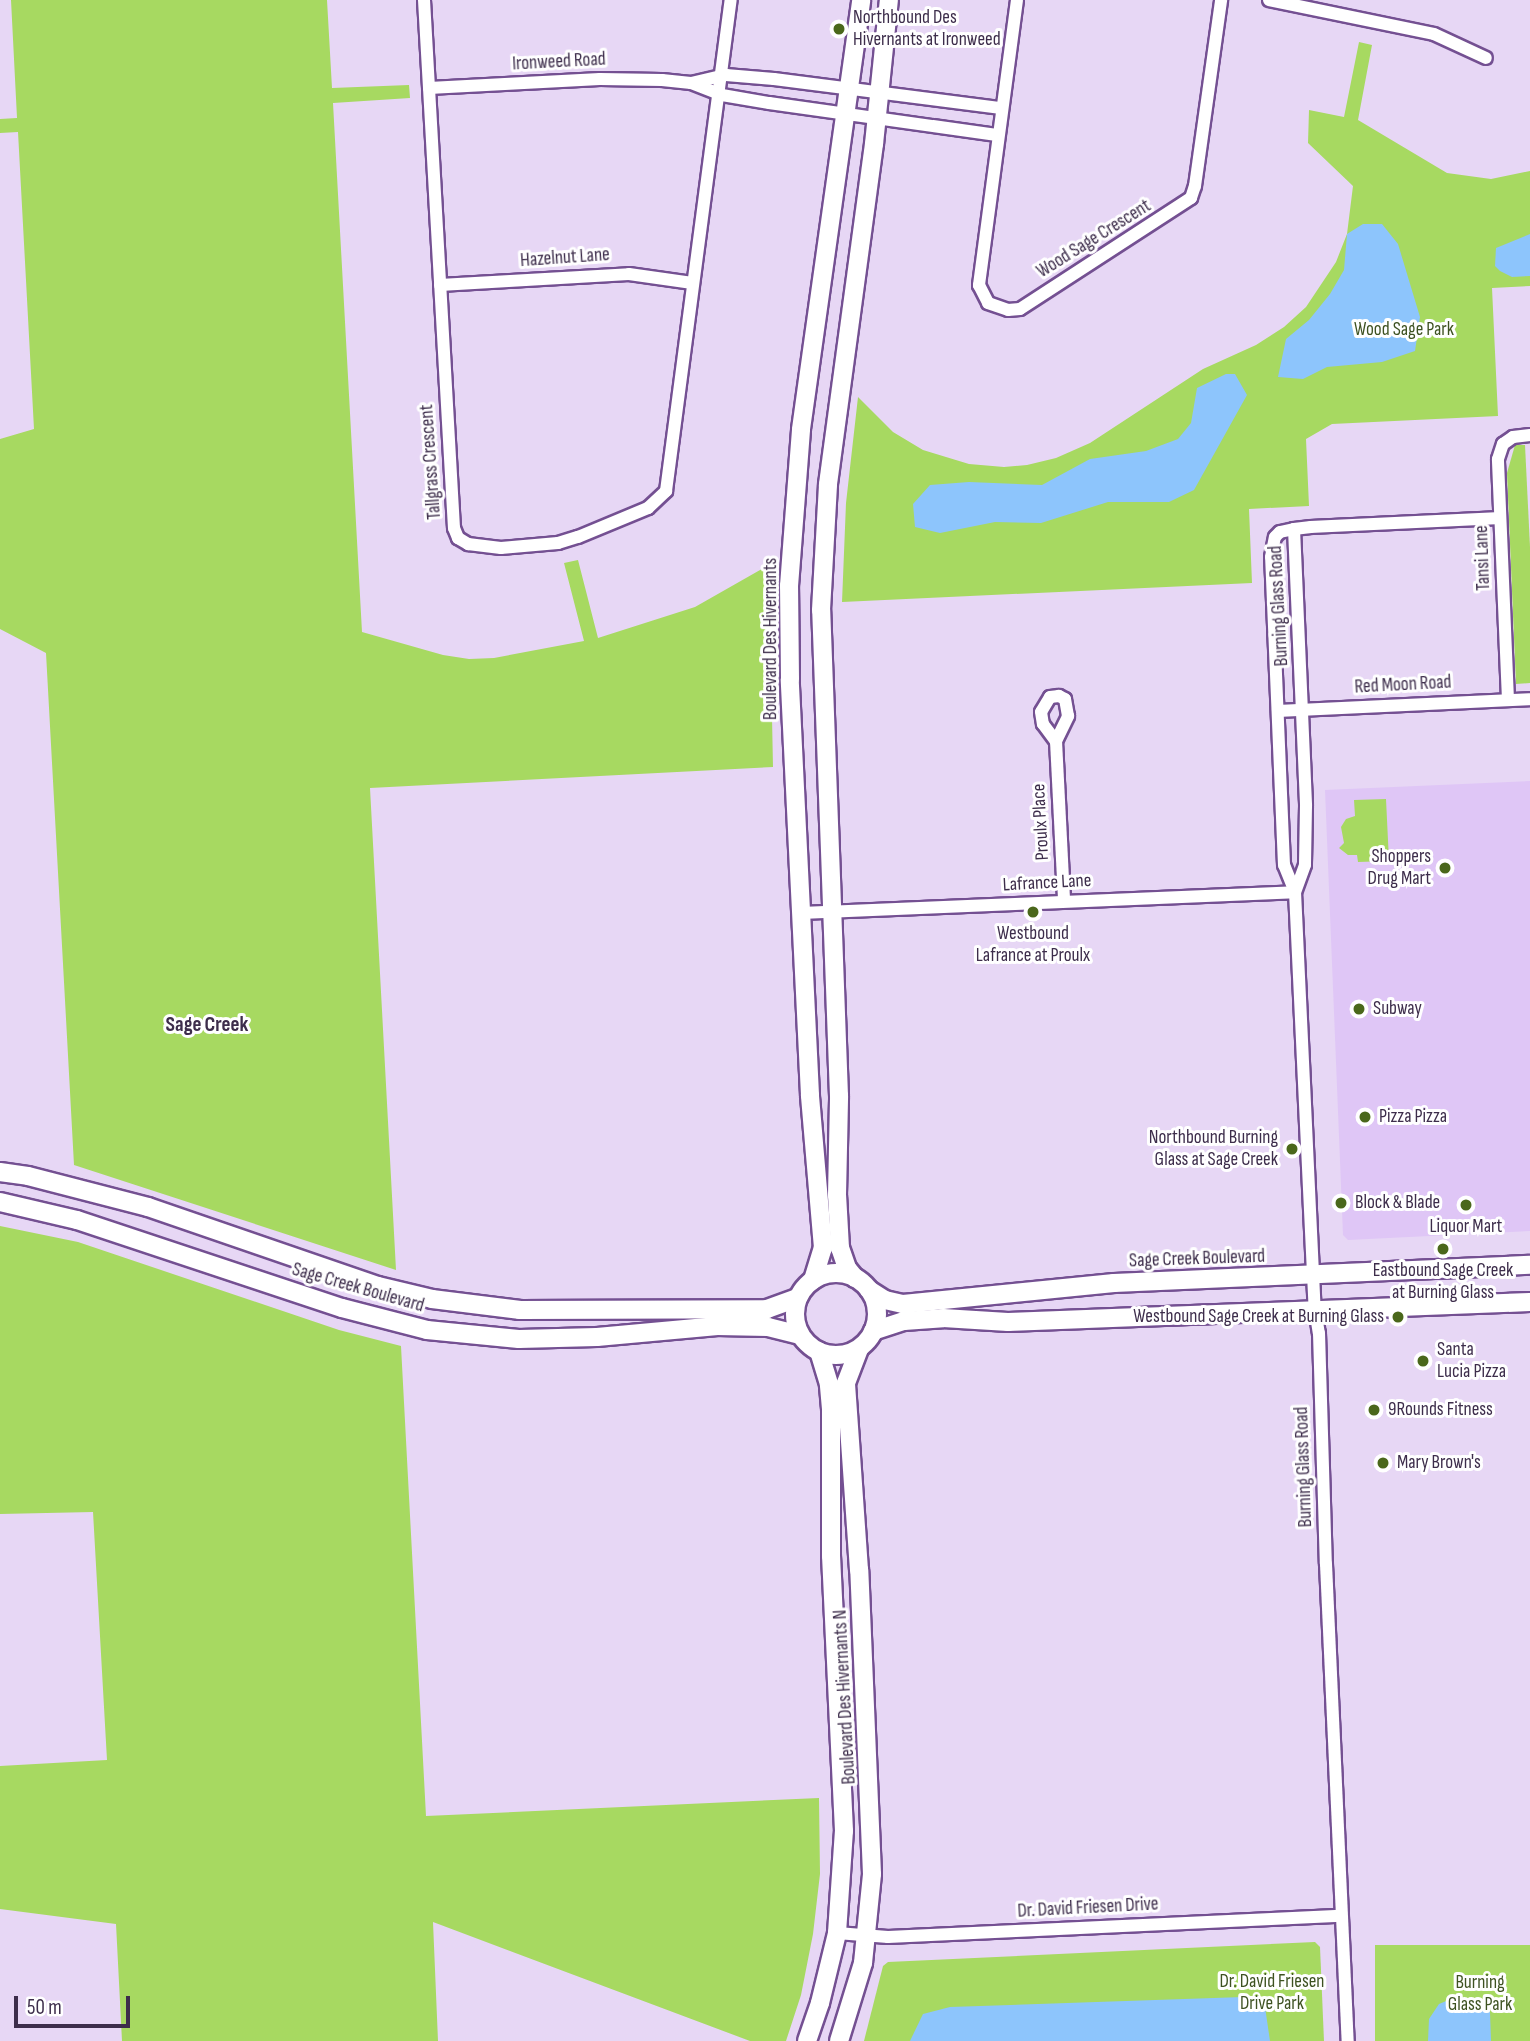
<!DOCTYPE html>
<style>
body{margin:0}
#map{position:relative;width:1530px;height:2041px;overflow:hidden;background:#e7d7f5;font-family:"Sofia Sans Condensed",sans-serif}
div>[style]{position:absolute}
.built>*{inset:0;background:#dfc6f6}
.green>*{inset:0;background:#a7d961;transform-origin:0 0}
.water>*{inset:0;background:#8dc5fc}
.roads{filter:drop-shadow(2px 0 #745092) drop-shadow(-2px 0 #745092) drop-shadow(0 2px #745092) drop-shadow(0 -2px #745092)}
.street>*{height:12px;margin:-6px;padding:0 6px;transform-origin:6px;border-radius:6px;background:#fff}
.secondary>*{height:18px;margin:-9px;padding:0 9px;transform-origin:9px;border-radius:9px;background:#fff}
.secondary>.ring{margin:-9px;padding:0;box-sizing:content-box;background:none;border:18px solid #fff;border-radius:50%}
.dots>*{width:19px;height:19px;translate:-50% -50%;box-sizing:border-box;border:4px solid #fff;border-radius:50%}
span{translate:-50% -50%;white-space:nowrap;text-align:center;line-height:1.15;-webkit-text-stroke:6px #fff;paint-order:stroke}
.poi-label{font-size:19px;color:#3d2d4b}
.left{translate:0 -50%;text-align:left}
.right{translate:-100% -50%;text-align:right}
.street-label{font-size:19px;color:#3d2d4b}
.park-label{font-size:19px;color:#3e5222}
.neighbourhood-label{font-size:21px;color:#3d2d4b;font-weight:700}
.scale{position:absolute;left:14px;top:1996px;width:116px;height:32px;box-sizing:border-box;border:4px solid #3d2d4b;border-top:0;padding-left:9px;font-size:21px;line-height:24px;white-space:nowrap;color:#3d2d4b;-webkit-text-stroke:5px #fff;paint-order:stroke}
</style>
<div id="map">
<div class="built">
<div style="clip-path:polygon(1530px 781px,1530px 1231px,1348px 1240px,1343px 1235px,1325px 790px)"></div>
</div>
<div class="green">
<div style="clip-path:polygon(11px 0,327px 0,332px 88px,409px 85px,410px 98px,333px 103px,362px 632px,443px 655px,469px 659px,494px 658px,584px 641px,564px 563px,578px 560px,598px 638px,695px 607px,769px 565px,773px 767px,370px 788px,396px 1270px,74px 1165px,46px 653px,0 629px,0 439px,34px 429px,18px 132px,0 133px,0 119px,17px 118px)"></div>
<div style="clip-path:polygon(1359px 42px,1372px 45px,1358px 120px,1447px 173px,1491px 179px,1530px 171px,1530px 286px,1492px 288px,1498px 416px,1332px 424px,1306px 439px,1309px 506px,1249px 509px,1252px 583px,842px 602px,846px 503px,858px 397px,893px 432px,923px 450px,969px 464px,1004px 467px,1027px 465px,1056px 458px,1090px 443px,1203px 369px,1256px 345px,1284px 327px,1306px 307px,1336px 262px,1347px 234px,1353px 186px,1308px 143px,1309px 110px,1344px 117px)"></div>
<div style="clip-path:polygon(1515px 445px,1525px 445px,1530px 547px,1530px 683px,1516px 684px,1507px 473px)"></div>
<div style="clip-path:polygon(1386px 799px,1389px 861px,1358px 862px,1357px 855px,1348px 855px,1339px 848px,1344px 843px,1341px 827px,1346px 819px,1355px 816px,1354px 800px)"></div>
<div style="clip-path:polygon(0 1226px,78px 1242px,339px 1330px,401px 1346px,426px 1816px,819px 1798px,820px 1874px,813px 1934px,801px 1995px,786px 2041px,750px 2041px,433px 1922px,438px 2041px,122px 2041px,116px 1924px,0 1909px,0 1766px,107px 1760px,93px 1512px,0 1514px)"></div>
<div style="clip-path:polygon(1315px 1942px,1320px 1947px,1324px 2041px,864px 2041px,883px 1966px,888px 1962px)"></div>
<div style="left:1530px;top:1945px;width:96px;height:155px;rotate:90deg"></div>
</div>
<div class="water">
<div style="clip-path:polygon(1363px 224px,1382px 224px,1398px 244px,1420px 317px,1415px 351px,1382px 362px,1327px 367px,1303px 379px,1278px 377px,1286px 339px,1309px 320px,1330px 294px,1344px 270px,1347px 234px)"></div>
<div style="clip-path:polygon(1530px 234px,1530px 276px,1512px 277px,1500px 271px,1495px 266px,1496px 248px)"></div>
<div style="clip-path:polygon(1226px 374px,1235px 374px,1247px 395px,1194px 490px,1169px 502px,1108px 502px,1041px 523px,995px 522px,940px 533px,915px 527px,913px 504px,930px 485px,969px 482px,1042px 485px,1090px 459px,1146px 451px,1178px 439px,1191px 423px,1197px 388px)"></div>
<div style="clip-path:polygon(1243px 1997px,1264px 2000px,1270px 2041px,910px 2041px,923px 2014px,950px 2007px)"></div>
<div style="clip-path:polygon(1456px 1997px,1478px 1999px,1490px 2012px,1491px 2041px,1428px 2041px,1429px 2019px,1439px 2004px)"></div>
</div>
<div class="roads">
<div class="street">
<div style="left:424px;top:0;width:529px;rotate:86.75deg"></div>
<div style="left:454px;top:528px;width:11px;rotate:68deg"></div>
<div style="left:458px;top:538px;width:12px;rotate:31deg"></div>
<div style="left:468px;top:544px;width:33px;rotate:7deg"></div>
<div style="left:501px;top:548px;width:57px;rotate:-5deg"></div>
<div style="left:558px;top:543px;width:21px;rotate:-17deg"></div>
<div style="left:578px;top:537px;width:76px;rotate:-22.5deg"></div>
<div style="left:648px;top:508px;width:25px;rotate:-43deg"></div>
<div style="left:666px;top:491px;width:495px;rotate:-82.5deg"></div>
<div style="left:1017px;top:0;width:288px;rotate:97.6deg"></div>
<div style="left:979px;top:285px;width:20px;rotate:63deg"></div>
<div style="left:988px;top:303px;width:21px;rotate:19deg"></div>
<div style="left:1008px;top:310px;width:12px;rotate:-5deg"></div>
<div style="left:1020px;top:309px;width:204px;rotate:-33deg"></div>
<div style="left:1191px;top:198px;width:13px;rotate:-72deg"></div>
<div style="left:1195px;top:186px;width:188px;rotate:-82deg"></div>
<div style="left:1269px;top:0;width:168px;rotate:11.6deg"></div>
<div style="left:1434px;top:34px;width:57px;rotate:24.8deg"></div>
<div style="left:691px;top:83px;width:36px;rotate:-13deg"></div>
<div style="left:726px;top:75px;width:48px;rotate:4.8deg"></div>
<div style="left:774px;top:79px;width:229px;rotate:7.3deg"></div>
<div style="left:429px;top:88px;width:171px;rotate:-3deg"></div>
<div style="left:600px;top:79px;width:62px;rotate:0.9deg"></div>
<div style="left:662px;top:80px;width:29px;rotate:6deg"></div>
<div style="left:691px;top:83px;width:33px;rotate:21deg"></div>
<div style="left:722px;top:95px;width:48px;rotate:9.7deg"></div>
<div style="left:769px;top:103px;width:230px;rotate:8deg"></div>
<div style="left:440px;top:285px;width:189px;rotate:-3.3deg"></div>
<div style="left:629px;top:274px;width:64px;rotate:8.1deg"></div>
<div style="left:1294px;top:529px;width:277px;rotate:87.5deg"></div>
<div style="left:1306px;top:806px;width:59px;rotate:91deg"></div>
<div style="left:1305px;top:865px;width:29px;rotate:110deg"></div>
<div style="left:1295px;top:892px;width:29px;rotate:-112deg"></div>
<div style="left:1284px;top:865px;width:308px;rotate:-92.4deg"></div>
<div style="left:1271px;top:557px;width:20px;rotate:-79deg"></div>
<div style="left:1275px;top:537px;width:7px;rotate:-45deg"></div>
<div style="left:1280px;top:532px;width:14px;rotate:-12deg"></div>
<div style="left:1294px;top:529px;width:17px;rotate:-7deg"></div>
<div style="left:1311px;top:527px;width:189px;rotate:-2.7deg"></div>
<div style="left:1508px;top:700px;width:241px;rotate:-92.4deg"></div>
<div style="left:1498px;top:459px;width:16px;rotate:-72deg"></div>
<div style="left:1503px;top:444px;width:12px;rotate:-35deg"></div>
<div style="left:1513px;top:437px;width:17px;rotate:-7deg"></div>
<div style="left:1278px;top:711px;width:252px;rotate:-2.7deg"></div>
<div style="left:1056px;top:741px;width:28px;rotate:-64deg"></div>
<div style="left:1068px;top:716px;width:17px;rotate:-100deg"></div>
<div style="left:1065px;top:699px;width:7px;rotate:-153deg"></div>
<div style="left:1059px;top:696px;width:9px;rotate:174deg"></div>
<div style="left:1050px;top:697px;width:17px;rotate:121deg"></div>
<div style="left:1041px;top:712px;width:12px;rotate:81deg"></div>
<div style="left:1043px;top:724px;width:21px;rotate:53deg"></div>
<div style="left:1056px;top:741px;width:160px;rotate:87.1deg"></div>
<div style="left:801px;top:913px;width:494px;rotate:-2.4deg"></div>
<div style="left:1295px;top:892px;width:417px;rotate:87.3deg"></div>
<div style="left:1315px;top:1309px;width:24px;rotate:81deg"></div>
<div style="left:1319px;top:1333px;width:231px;rotate:88.3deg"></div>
<div style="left:1326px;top:1564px;width:478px;rotate:87.4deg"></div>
<div style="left:837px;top:1933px;width:51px;rotate:4.5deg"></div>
<div style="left:888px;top:1937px;width:453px;rotate:-2.7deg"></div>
</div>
<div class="secondary">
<div style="left:0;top:1172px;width:28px;rotate:8deg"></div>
<div style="left:28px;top:1176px;width:124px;rotate:14.5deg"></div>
<div style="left:148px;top:1207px;width:243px;rotate:19deg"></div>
<div style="left:378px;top:1286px;width:56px;rotate:13.5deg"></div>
<div style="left:432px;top:1299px;width:89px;rotate:7.1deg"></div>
<div style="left:520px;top:1310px;width:247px;rotate:-0.2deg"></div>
<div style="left:767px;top:1309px;width:33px;rotate:-20deg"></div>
<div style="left:0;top:1202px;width:79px;rotate:13.2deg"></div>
<div style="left:77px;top:1220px;width:279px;rotate:18.4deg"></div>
<div style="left:342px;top:1308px;width:88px;rotate:14.5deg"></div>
<div style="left:427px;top:1330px;width:92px;rotate:5.6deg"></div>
<div style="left:519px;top:1339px;width:78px;rotate:-1.5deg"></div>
<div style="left:597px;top:1337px;width:121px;rotate:-5.2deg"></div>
<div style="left:717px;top:1326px;width:51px;rotate:1.1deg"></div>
<div style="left:768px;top:1327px;width:33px;rotate:14deg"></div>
<div class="ring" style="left:795px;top:1273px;width:64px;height:64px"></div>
<div style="left:855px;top:1278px;width:13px;rotate:-129deg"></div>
<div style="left:847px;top:1268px;width:21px;rotate:-109deg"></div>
<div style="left:840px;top:1248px;width:53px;rotate:-93.2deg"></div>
<div style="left:837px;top:1195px;width:99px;rotate:-88.8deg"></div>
<div style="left:839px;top:1096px;width:486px;rotate:-92.1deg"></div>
<div style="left:821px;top:610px;width:126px;rotate:-86.8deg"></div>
<div style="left:828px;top:484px;width:343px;rotate:-82.3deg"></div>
<div style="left:874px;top:144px;width:145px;rotate:-84.1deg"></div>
<div style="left:813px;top:1280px;width:34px;rotate:-73deg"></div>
<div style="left:823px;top:1248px;width:154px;rotate:-94.9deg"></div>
<div style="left:810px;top:1095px;width:416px;rotate:-92.8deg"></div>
<div style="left:790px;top:679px;width:93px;rotate:-90.6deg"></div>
<div style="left:789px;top:586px;width:157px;rotate:-85.6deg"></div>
<div style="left:801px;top:429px;width:433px;rotate:-82deg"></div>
<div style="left:869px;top:1290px;width:19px;rotate:32deg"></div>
<div style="left:885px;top:1300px;width:18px;rotate:13deg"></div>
<div style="left:903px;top:1304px;width:212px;rotate:-5.7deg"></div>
<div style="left:1114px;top:1283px;width:416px;rotate:-2.5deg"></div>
<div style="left:873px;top:1331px;width:33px;rotate:-18deg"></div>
<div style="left:904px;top:1321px;width:39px;rotate:-4deg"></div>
<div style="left:943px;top:1318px;width:65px;rotate:3.5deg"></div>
<div style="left:1008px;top:1322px;width:522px;rotate:-2.19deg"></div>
<div style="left:807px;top:2041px;width:40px;rotate:-71.1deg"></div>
<div style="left:820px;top:2003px;width:72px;rotate:-76.3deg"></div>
<div style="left:837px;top:1933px;width:102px;rotate:-86.1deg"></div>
<div style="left:844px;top:1831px;width:275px;rotate:-92.7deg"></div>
<div style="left:831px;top:1556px;width:147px;rotate:-90deg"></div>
<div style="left:831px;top:1409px;width:25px;rotate:-95deg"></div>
<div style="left:829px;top:1384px;width:34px;rotate:-107deg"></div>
<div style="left:839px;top:2041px;width:82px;rotate:-72.9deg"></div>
<div style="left:863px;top:1963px;width:89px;rotate:-84.2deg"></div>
<div style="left:872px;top:1874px;width:304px;rotate:-92.4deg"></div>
<div style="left:859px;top:1570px;width:187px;rotate:-94deg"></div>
<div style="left:846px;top:1383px;width:36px;rotate:-69deg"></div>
</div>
</div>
<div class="dots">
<div style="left:839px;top:29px;background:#4a671b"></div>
<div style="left:1445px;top:868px;background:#4a671b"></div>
<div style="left:1033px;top:912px;background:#4a671b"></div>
<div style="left:1359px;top:1009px;background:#4a671b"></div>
<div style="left:1365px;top:1117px;background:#4a671b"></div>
<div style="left:1292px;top:1149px;background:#4a671b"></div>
<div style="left:1341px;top:1203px;background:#4a671b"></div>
<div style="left:1466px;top:1205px;background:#4a671b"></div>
<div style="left:1443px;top:1249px;background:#4a671b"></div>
<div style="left:1398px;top:1317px;background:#4a671b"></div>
<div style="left:1423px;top:1361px;background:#4a671b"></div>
<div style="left:1374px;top:1410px;background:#4a671b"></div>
<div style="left:1383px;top:1463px;background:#4a671b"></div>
</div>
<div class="poi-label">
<span class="left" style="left:853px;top:29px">Northbound Des<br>Hivernants at Ironweed</span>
<span class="right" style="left:1431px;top:868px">Shoppers<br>Drug Mart</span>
<span style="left:1033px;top:945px">Westbound<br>Lafrance at Proulx</span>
<span class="left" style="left:1373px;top:1009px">Subway</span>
<span class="left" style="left:1379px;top:1117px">Pizza Pizza</span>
<span class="right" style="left:1278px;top:1149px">Northbound Burning<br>Glass at Sage Creek</span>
<span class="left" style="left:1355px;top:1203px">Block &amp; Blade</span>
<span style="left:1466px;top:1227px">Liquor Mart</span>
<span style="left:1443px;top:1282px">Eastbound Sage Creek<br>at Burning Glass</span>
<span class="right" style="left:1384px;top:1317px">Westbound Sage Creek at Burning Glass</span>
<span class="left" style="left:1437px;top:1361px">Santa<br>Lucia Pizza</span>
<span class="left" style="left:1388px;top:1410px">9Rounds Fitness</span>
<span class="left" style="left:1397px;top:1463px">Mary Brown's</span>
</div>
<div class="street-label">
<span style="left:559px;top:62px;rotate:-3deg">Ironweed Road</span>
<span style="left:1094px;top:239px;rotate:-32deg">Wood Sage Crescent</span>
<span style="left:565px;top:258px;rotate:-4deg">Hazelnut Lane</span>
<span style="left:431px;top:462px;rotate:-94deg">Tallgrass Crescent</span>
<span style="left:1483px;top:558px;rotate:-92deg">Tansi Lane</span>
<span style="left:1279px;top:606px;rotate:-93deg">Burning Glass Road</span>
<span style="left:771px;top:639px;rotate:-90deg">Boulevard Des Hivernants</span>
<span style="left:1403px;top:685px;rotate:-3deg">Red Moon Road</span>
<span style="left:1041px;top:822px;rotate:-93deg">Proulx Place</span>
<span style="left:1047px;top:883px;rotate:-3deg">Lafrance Lane</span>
<span style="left:1197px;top:1259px;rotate:-2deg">Sage Creek Boulevard</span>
<span style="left:358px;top:1288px;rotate:16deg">Sage Creek Boulevard</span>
<span style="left:1304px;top:1467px;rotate:-92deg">Burning Glass Road</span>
<span style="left:845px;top:1697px;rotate:-93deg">Boulevard Des Hivernants N</span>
<span style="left:1088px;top:1908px;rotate:-3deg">Dr. David Friesen Drive</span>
</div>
<div class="park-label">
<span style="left:1404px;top:330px">Wood Sage Park</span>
<span style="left:1272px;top:1993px">Dr. David Friesen<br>Drive Park</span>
<span style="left:1480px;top:1994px">Burning<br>Glass Park</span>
</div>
<div class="neighbourhood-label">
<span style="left:207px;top:1025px">Sage Creek</span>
</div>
<div class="scale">50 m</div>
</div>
